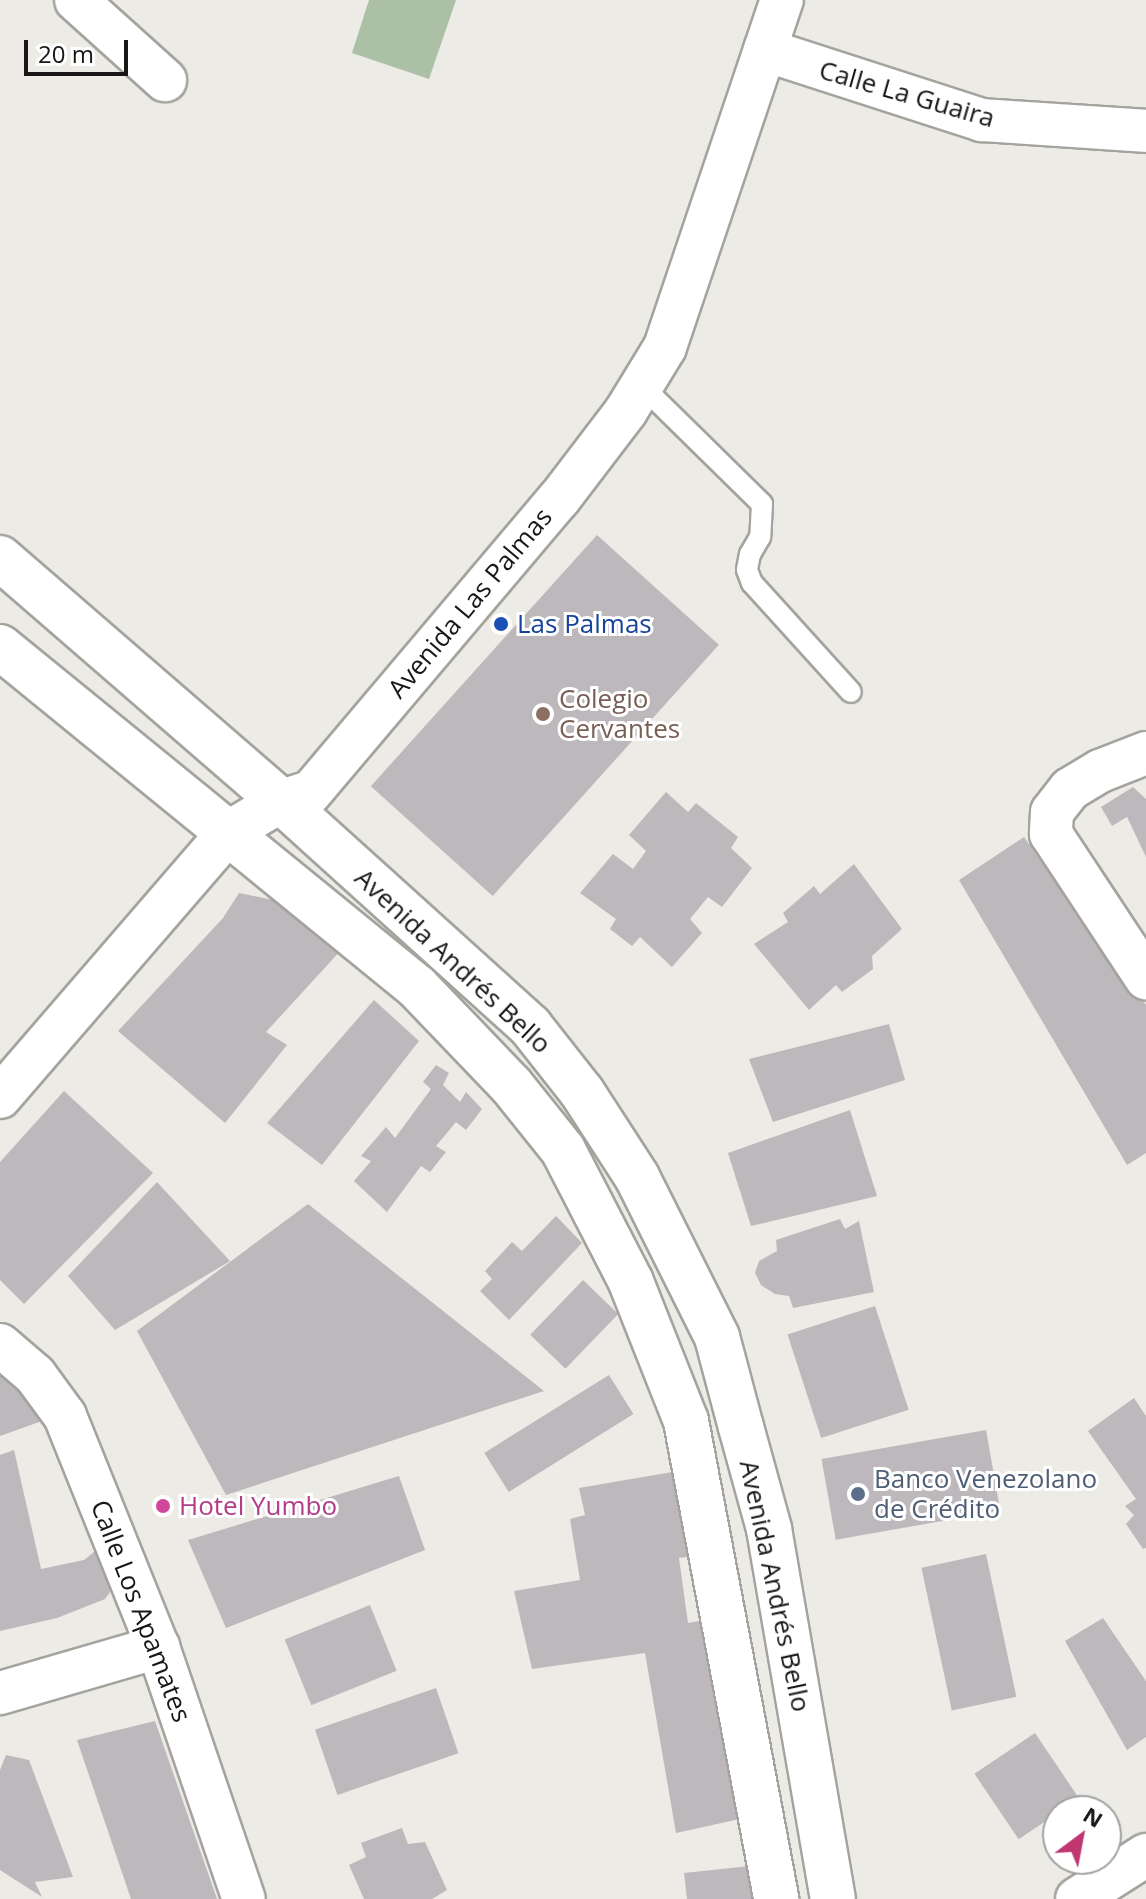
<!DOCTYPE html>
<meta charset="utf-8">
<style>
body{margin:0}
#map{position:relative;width:1146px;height:1899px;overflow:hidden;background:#ecebe6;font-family:"Open Sans",sans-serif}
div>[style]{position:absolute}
.green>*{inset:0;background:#abc0a5}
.building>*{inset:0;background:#bdb8bb;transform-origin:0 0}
.roads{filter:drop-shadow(2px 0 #a4a39e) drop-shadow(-2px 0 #a4a39e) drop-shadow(0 2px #a4a39e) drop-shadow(0 -2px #a4a39e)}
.service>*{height:20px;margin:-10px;padding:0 10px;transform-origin:10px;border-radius:10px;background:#fff}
.minor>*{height:42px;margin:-21px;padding:0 21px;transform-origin:21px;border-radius:21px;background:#fff}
.tertiary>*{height:44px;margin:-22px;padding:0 22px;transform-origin:22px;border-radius:22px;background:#fff}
.dots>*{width:22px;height:22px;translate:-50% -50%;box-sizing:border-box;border:4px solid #fff;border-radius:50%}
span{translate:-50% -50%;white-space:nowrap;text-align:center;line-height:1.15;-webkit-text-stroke:6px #fff;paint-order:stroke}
.street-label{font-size:26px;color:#181716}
.transit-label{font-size:26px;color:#164399}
.left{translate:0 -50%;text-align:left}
.education-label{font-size:26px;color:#785e54}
.service-label{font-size:26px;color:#4e5e75}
.hotel-label{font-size:26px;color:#b23c85}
.north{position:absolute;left:1042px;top:1795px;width:80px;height:80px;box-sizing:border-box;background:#fff;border:2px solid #a3a2a2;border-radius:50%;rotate:32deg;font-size:22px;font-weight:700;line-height:32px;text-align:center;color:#181716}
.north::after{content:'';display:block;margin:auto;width:28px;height:36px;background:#bf3671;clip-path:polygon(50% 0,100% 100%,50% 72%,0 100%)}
.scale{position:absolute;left:24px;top:40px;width:104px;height:36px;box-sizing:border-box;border:4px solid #181716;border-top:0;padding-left:10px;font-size:24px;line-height:28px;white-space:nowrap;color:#181716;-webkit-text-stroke:6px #fff;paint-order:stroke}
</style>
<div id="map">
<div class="green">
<div style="clip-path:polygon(369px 0,456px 0,429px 79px,352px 53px)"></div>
</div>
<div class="building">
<div style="left:597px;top:535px;width:164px;height:338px;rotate:42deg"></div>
<div style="clip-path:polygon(1133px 787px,1146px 799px,1146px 857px,1127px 817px,1112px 826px,1101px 807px)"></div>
<div style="clip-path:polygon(666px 792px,688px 812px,696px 803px,738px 837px,731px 848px,752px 868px,722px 907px,708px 897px,690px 919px,702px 933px,672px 967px,640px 937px,632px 946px,610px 929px,616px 919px,580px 893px,613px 854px,633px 869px,646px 851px,629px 835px)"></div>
<div style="clip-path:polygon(1024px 837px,1056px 883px,1064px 880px,1146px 1005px,1146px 1153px,1127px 1165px,959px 880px)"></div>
<div style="clip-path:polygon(854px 864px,902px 929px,872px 956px,873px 969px,842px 992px,836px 985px,809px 1010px,754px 944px,788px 922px,783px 913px,814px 886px,820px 894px)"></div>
<div style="clip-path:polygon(239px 893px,292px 904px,343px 948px,266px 1032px,287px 1045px,225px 1123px,118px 1031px,223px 918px)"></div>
<div style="clip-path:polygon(374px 1000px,419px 1041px,322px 1165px,267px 1123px)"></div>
<div style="clip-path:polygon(889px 1024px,905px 1080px,773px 1122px,749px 1059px)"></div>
<div style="clip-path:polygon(436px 1065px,449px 1073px,443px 1085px,460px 1102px,466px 1092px,482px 1109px,466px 1130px,456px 1122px,436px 1146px,446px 1152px,430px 1172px,421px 1166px,387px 1212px,354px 1181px,371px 1161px,361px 1156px,386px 1127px,395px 1138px,431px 1089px,423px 1082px)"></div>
<div style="clip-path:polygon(64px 1091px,153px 1173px,24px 1304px,0 1280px,0 1162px)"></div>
<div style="clip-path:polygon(850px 1110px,877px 1196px,751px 1226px,728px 1153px)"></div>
<div style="clip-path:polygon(157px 1182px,230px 1261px,115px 1330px,68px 1276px)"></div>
<div style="clip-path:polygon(308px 1204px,544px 1391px,226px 1495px,137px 1331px)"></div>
<div style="clip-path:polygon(556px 1216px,582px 1243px,509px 1320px,480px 1291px,492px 1279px,485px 1271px,512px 1242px,522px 1251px)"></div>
<div style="clip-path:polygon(840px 1219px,845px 1229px,859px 1221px,874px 1292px,793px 1308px,789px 1296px,775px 1294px,761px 1285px,755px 1273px,759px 1261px,777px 1251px,776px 1240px)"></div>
<div style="left:583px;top:1280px;width:49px;height:76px;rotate:44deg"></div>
<div style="left:875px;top:1306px;width:109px;height:92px;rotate:72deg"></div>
<div style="clip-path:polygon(4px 1358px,42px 1421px,0 1436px,0 1361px)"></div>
<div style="left:609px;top:1375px;width:46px;height:147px;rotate:58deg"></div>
<div style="clip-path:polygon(1134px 1398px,1146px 1416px,1146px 1548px,1143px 1549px,1126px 1524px,1134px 1515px,1125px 1506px,1136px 1499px,1088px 1431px)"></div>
<div style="left:986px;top:1430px;width:82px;height:167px;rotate:80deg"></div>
<div style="clip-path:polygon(14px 1450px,41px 1569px,84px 1560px,105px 1543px,121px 1577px,105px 1599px,57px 1618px,0 1631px,0 1455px)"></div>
<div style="clip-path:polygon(678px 1471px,694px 1556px,679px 1558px,688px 1623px,710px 1619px,749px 1817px,676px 1833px,645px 1653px,532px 1669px,514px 1591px,580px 1580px,570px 1519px,585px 1515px,579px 1488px)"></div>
<div style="clip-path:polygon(399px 1476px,425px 1550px,226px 1628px,188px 1540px)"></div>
<div style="left:986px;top:1554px;width:146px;height:66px;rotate:78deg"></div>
<div style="left:370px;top:1605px;width:71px;height:92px;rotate:68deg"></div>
<div style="clip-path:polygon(1103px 1618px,1146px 1681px,1146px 1737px,1127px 1750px,1065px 1641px)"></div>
<div style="left:436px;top:1688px;width:69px;height:128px;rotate:71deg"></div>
<div style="clip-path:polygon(155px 1721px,217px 1899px,131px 1899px,77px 1740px)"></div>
<div style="left:1035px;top:1733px;width:79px;height:73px;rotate:56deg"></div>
<div style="clip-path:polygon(6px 1755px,29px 1760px,73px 1877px,35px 1882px,42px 1897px,0 1870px,0 1770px)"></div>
<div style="clip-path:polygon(402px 1828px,408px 1844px,425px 1842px,447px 1890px,432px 1899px,364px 1899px,349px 1865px,366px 1857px,361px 1843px)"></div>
<div style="clip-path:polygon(750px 1866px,756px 1899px,687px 1899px,684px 1873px)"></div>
</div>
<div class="roads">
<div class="service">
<div style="left:642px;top:386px;width:168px;rotate:44.5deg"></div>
<div style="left:762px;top:504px;width:33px;rotate:93deg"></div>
<div style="left:760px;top:537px;width:20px;rotate:120deg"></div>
<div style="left:750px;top:554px;width:16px;rotate:101deg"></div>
<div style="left:747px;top:570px;width:14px;rotate:69deg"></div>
<div style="left:752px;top:583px;width:147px;rotate:47.8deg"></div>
</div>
<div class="minor">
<div style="left:76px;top:0;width:120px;rotate:42deg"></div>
<div style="left:765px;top:50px;width:228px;rotate:17.9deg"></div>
<div style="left:982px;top:120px;width:164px;rotate:3.8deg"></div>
<div style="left:1146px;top:753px;width:49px;rotate:158.6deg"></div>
<div style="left:1100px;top:771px;width:35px;rotate:149deg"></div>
<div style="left:1070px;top:789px;width:29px;rotate:128deg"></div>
<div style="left:1052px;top:812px;width:22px;rotate:93deg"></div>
<div style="left:1051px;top:834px;width:173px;rotate:56.6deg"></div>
<div style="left:0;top:1097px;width:350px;rotate:-49.2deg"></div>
<div style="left:229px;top:832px;width:61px;rotate:-30.8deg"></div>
<div style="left:281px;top:801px;width:31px;rotate:-17deg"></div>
<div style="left:311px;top:792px;width:384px;rotate:-49.8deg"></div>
<div style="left:559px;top:499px;width:111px;rotate:-52.7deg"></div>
<div style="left:626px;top:411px;width:75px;rotate:-58.6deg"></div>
<div style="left:665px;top:347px;width:366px;rotate:-71.4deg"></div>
<div style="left:0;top:1345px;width:46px;rotate:40.6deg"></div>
<div style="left:35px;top:1375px;width:51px;rotate:53.8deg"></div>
<div style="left:65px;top:1416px;width:249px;rotate:68.1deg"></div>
<div style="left:158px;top:1647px;width:266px;rotate:71.2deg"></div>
<div style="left:0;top:1693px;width:165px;rotate:-16.2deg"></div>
<div style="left:1077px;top:1899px;width:82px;rotate:-32.5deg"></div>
</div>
<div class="tertiary">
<div style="left:0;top:558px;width:371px;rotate:40.9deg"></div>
<div style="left:281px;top:801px;width:336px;rotate:42.1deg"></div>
<div style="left:530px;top:1026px;width:84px;rotate:51.8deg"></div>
<div style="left:582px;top:1092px;width:101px;rotate:57.1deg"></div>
<div style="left:637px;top:1177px;width:179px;rotate:63.4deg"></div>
<div style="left:717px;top:1337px;width:93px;rotate:75.1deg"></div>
<div style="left:741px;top:1427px;width:106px;rotate:74.6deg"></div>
<div style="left:769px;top:1529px;width:375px;rotate:80.2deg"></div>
<div style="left:0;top:647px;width:538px;rotate:39.19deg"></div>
<div style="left:417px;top:987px;width:136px;rotate:46.2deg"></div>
<div style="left:511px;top:1085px;width:83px;rotate:51.3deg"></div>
<div style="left:563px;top:1150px;width:148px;rotate:62.7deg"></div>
<div style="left:631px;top:1282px;width:149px;rotate:68.4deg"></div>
<div style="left:686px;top:1421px;width:486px;rotate:79.3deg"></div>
</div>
</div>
<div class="dots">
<div style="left:501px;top:624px;background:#1a4fb4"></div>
<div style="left:543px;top:714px;background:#8d6e63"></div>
<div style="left:858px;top:1494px;background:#5c6f8a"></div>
<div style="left:163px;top:1506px;background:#d1479c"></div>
</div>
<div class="street-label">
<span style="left:907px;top:94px;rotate:16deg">Calle La Guaira</span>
<span style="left:470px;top:603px;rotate:-50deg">Avenida Las Palmas</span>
<span style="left:453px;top:961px;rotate:43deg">Avenida Andrés Bello</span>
<span style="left:775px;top:1586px;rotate:78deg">Avenida Andrés Bello</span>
<span style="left:141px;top:1611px;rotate:69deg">Calle Los Apamates</span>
</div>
<div class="transit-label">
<span class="left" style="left:517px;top:624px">Las Palmas</span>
</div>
<div class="education-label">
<span class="left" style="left:559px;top:714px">Colegio<br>Cervantes</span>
</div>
<div class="service-label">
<span class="left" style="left:874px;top:1494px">Banco Venezolano<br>de Crédito</span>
</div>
<div class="hotel-label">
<span class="left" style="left:179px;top:1506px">Hotel Yumbo</span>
</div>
<div class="north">N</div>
<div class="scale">20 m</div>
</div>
